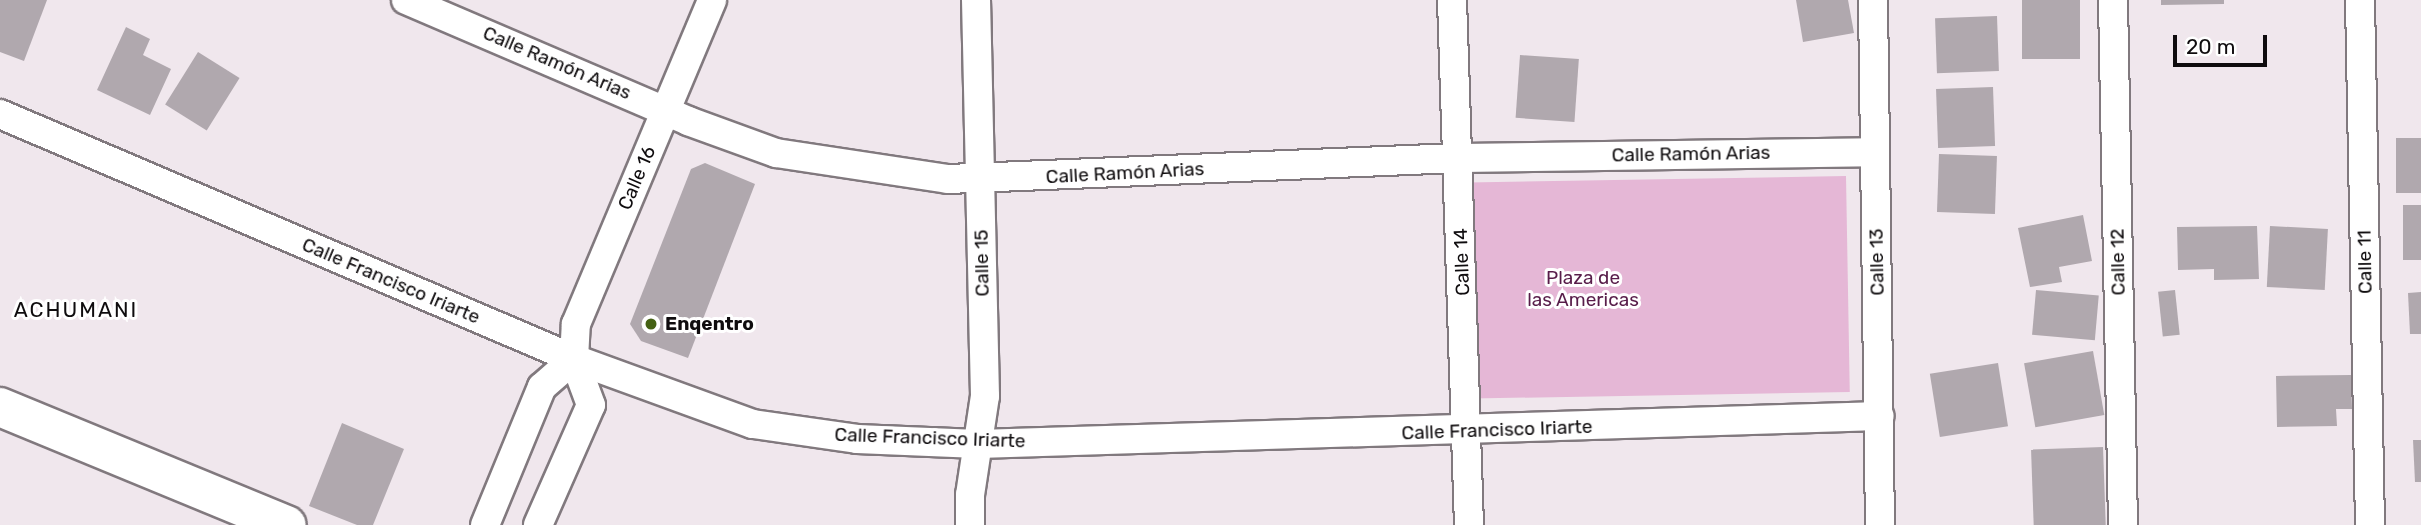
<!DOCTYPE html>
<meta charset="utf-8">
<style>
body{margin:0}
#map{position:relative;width:2421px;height:525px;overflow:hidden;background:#f0e7ed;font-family:Rubik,sans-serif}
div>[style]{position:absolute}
.green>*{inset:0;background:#e5b7d6;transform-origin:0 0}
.building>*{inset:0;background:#b0a8ae;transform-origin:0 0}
.roads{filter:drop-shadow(2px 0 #81797e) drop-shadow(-2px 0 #81797e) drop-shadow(0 2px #81797e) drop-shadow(0 -2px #81797e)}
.street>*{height:28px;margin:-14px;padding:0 14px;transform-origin:14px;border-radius:14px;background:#fff}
.secondary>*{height:38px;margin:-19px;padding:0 19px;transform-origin:19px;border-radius:19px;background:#fff}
.dots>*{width:19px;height:19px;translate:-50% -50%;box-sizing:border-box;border:4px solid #fff;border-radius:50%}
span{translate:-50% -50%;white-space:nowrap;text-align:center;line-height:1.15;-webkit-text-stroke:6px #fff;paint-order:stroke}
.street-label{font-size:19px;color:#0f0c0e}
.park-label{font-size:19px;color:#581d4a}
.poi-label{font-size:19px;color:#0f0c0e;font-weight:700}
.left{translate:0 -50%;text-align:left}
.neighbourhood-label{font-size:21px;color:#0f0c0e;letter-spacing:2px}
.scale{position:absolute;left:2173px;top:35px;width:94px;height:32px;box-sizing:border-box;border:4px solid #0f0c0e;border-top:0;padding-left:9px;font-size:21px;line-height:24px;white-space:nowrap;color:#0f0c0e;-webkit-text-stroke:5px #fff;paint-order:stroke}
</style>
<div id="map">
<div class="green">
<div style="left:1846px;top:176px;width:216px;height:378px;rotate:89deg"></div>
</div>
<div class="building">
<div style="clip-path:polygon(0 0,47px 0,24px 61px,0 52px)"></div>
<div style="clip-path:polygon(1796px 0,1848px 0,1854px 33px,1803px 42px)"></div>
<div style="left:2022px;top:0;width:58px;height:59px"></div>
<div style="clip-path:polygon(2161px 0,2224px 0,2224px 4px,2161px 5px)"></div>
<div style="left:1997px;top:16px;width:55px;height:62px;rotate:88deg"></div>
<div style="clip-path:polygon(126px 27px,150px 39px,143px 55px,171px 69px,150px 115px,97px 90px)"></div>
<div style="left:198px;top:52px;width:49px;height:62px;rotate:32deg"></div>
<div style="left:1520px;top:55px;width:59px;height:63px;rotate:4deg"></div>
<div style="left:1993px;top:87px;width:59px;height:57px;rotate:88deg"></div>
<div style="left:2421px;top:138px;width:55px;height:25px;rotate:90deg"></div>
<div style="left:1939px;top:154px;width:58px;height:58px;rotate:2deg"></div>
<div style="clip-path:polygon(705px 163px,755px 184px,688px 358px,641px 341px,630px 324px,691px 169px)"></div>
<div style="left:2403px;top:205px;width:18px;height:55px"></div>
<div style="clip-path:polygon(2083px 215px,2092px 261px,2059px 267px,2062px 282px,2030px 287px,2018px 228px)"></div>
<div style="clip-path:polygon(2257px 226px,2259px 279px,2214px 280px,2214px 269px,2178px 270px,2177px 227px)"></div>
<div style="left:2270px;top:226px;width:58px;height:61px;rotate:3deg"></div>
<div style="left:2036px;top:290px;width:63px;height:45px;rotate:5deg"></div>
<div style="left:2175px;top:290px;width:45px;height:17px;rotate:84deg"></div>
<div style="clip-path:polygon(2421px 292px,2421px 334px,2410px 334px,2408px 293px)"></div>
<div style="left:2093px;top:351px;width:65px;height:70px;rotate:80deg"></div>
<div style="left:1998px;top:363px;width:64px;height:69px;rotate:81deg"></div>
<div style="clip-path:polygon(2351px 375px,2352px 409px,2336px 409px,2337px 426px,2277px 427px,2276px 376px)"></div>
<div style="clip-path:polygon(342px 423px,404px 449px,373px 525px,357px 525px,309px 506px)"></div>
<div style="clip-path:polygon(2413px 440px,2421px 440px,2421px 482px,2415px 482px)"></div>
<div style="left:2103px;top:447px;width:78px;height:72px;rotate:88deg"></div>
</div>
<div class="roads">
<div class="street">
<div style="left:406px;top:0;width:307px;rotate:23.2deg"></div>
<div style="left:688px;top:121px;width:94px;rotate:20deg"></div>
<div style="left:776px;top:153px;width:174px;rotate:8.6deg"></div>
<div style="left:948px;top:179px;width:510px;rotate:-2.36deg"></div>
<div style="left:1458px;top:158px;width:417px;rotate:-0.8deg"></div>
<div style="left:1452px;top:0;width:525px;rotate:88.15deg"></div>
<div style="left:1873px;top:0;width:525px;rotate:89.24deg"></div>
<div style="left:2113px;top:0;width:525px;rotate:88.91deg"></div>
<div style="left:2360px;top:0;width:525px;rotate:88.91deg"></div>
<div style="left:0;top:114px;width:624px;rotate:23.11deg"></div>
<div style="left:574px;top:359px;width:190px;rotate:20deg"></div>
<div style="left:753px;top:424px;width:105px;rotate:8.2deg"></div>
<div style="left:857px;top:439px;width:121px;rotate:2.4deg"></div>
<div style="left:978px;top:444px;width:902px;rotate:-1.78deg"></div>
<div style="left:485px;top:525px;width:149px;rotate:-67.6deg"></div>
<div style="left:542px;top:387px;width:43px;rotate:-41.2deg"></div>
<div style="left:538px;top:525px;width:131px;rotate:-66.2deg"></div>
<div style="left:591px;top:405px;width:49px;rotate:-110.3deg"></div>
<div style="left:574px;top:359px;width:35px;rotate:-87deg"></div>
<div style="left:576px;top:324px;width:351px;rotate:-67.2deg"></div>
<div style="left:970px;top:525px;width:30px;rotate:-90deg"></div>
<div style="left:970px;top:495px;width:100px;rotate:-81.4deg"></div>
<div style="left:985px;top:396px;width:396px;rotate:-91.3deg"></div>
</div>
<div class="secondary">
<div style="left:0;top:407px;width:310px;rotate:22.4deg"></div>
</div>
</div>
<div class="dots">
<div style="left:651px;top:324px;background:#446113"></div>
</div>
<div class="street-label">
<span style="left:557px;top:63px;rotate:23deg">Calle Ramón Arias</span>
<span style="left:1691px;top:154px;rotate:-1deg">Calle Ramón Arias</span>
<span style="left:1125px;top:173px;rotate:-3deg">Calle Ramón Arias</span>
<span style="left:637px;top:178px;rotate:-67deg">Calle 16</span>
<span style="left:1462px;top:262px;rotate:-92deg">Calle 14</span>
<span style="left:1877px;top:262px;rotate:-91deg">Calle 13</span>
<span style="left:2118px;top:262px;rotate:-91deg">Calle 12</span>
<span style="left:2365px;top:262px;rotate:-91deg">Calle 11</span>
<span style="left:982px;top:263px;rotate:-91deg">Calle 15</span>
<span style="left:391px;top:281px;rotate:23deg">Calle Francisco Iriarte</span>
<span style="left:1497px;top:430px;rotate:-2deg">Calle Francisco Iriarte</span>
<span style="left:930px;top:438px;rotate:2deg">Calle Francisco Iriarte</span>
</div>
<div class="park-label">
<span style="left:1583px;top:289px">Plaza de<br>las Americas</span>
</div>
<div class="poi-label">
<span class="left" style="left:665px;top:324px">Enqentro</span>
</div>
<div class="neighbourhood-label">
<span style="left:76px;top:310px">ACHUMANI</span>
</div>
<div class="scale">20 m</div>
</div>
